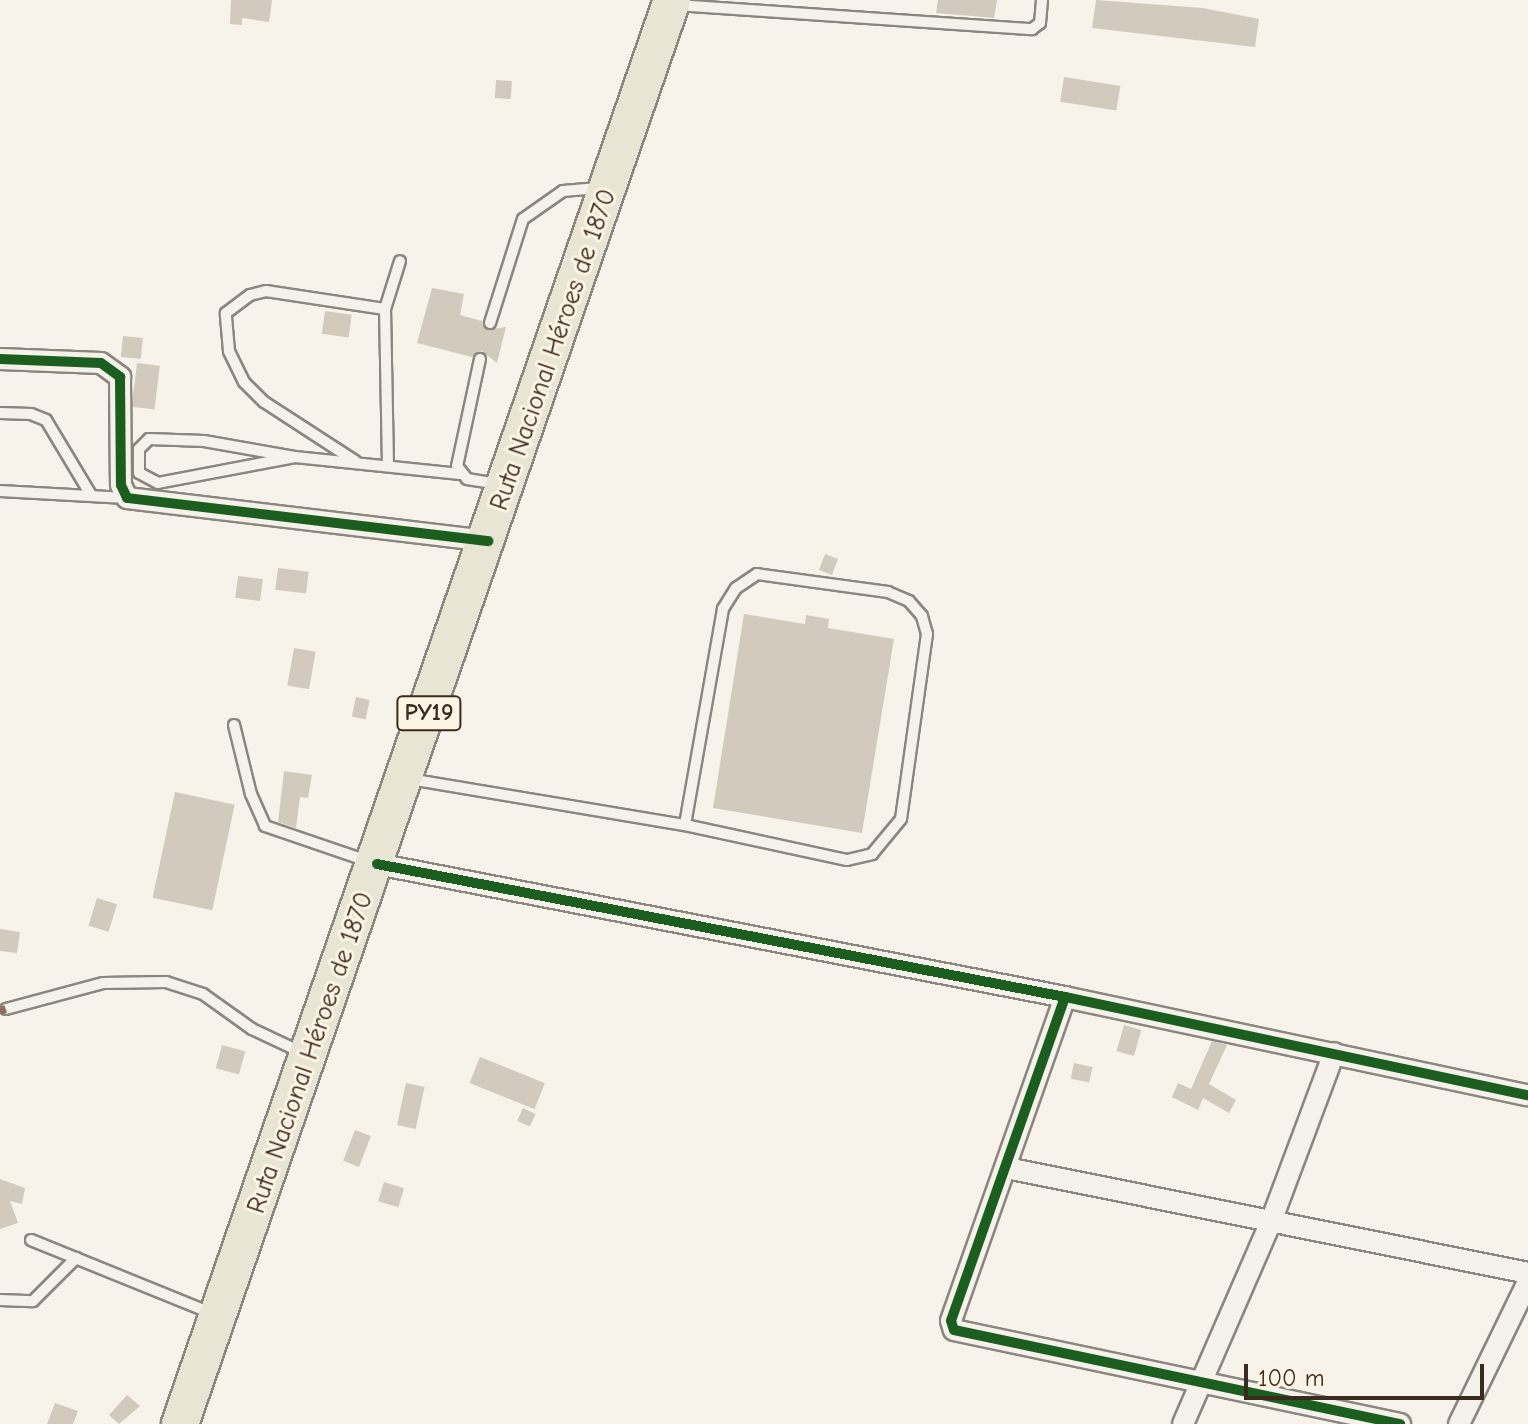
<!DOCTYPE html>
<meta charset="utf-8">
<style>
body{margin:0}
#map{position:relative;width:1528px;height:1424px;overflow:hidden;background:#f7f3ea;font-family:"Comic Neue",sans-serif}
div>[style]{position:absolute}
.building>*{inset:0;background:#d2cbbd;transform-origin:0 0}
.roads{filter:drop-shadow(2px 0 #8b867f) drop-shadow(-2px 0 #8b867f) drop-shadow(0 2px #8b867f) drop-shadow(0 -2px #8b867f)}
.lane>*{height:10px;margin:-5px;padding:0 5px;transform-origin:5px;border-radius:5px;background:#f5f2ec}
.street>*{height:20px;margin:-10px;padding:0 10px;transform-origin:10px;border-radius:10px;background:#f5f2ec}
.highway>*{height:36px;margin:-18px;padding:0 18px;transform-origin:18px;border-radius:18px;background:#e9e5d5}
.quiet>*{height:8px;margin-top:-4px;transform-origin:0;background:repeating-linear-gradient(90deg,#8d6e63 0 16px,transparent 0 24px)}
.cycleway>*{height:10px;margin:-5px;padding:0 5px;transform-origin:5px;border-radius:5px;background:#1b5e20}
span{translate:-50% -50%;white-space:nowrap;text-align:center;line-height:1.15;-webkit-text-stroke:6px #fcf5e5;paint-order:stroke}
.shield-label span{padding:2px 6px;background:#fcf5e5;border:2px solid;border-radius:6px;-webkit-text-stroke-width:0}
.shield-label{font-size:24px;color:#3b2a1e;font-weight:700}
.street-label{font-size:26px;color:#3b2a1e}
.scale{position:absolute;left:1244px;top:1364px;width:240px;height:36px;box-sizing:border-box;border:4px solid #3b2a1e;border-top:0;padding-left:10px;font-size:24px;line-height:28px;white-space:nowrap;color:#3b2a1e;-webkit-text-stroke:6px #fcf5e5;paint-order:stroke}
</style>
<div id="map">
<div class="building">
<div style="clip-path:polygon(231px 0,272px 0,269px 22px,242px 18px,242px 25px,230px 24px)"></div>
<div style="clip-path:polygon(938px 0,997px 0,994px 18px,936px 13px)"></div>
<div style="clip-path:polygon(1096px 0,1203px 8px,1259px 19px,1255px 47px,1092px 28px)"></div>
<div style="left:1064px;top:77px;width:57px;height:25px;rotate:9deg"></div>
<div style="left:496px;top:80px;width:16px;height:18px;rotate:4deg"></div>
<div style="clip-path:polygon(432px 288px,464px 294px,460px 315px,482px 321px,487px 330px,506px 327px,497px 363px,482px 351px,472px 357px,417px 343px)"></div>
<div style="left:325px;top:311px;width:27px;height:23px;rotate:8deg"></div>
<div style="left:123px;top:336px;width:20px;height:21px;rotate:6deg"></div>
<div style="left:137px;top:363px;width:23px;height:44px;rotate:7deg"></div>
<div style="left:825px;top:554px;width:14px;height:17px;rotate:21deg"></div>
<div style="left:278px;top:568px;width:31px;height:22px;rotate:7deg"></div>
<div style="left:238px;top:576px;width:25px;height:22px;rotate:7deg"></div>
<div style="clip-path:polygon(744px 614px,805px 624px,806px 615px,829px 619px,828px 628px,894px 639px,862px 833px,713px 808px)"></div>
<div style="left:294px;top:648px;width:22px;height:38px;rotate:10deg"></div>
<div style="left:356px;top:697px;width:14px;height:20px;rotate:12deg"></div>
<div style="clip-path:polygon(284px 771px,312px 775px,308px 798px,300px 797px,296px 828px,278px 822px)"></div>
<div style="left:175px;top:792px;width:61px;height:108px;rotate:12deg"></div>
<div style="left:97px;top:898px;width:21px;height:29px;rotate:17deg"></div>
<div style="clip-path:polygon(0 929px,20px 932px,17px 953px,0 951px)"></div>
<div style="left:1124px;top:1025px;width:18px;height:27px;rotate:16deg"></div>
<div style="clip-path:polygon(1212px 1041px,1227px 1045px,1209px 1084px,1236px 1100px,1229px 1113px,1203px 1098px,1198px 1110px,1172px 1097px,1178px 1083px,1191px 1089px)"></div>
<div style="left:222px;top:1045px;width:24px;height:24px;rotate:15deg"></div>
<div style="left:480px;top:1057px;width:70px;height:28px;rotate:22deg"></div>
<div style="left:1074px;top:1063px;width:19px;height:16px;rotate:12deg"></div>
<div style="left:406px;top:1083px;width:19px;height:43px;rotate:12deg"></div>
<div style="left:523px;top:1108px;width:14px;height:14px;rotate:25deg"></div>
<div style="left:355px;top:1130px;width:17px;height:33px;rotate:21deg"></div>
<div style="clip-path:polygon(0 1179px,25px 1188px,22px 1204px,10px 1201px,18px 1223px,0 1229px)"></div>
<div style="left:384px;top:1182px;width:21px;height:20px;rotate:17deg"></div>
<div style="clip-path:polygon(127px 1395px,140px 1406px,119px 1424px,109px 1415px)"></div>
<div style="clip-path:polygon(55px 1403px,78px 1411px,73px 1424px,47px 1424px)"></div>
</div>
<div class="roads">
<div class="lane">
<div style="left:676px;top:5px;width:357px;rotate:3.9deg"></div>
<div style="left:1032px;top:29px;width:10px;rotate:-37deg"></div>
<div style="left:1040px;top:23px;width:23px;rotate:-85deg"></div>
<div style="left:490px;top:323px;width:109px;rotate:-72.4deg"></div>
<div style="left:523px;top:219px;width:49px;rotate:-35deg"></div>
<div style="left:563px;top:191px;width:38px;rotate:-5deg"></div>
<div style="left:480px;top:359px;width:109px;rotate:102.1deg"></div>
<div style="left:457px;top:466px;width:16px;rotate:52deg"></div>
<div style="left:467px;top:479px;width:31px;rotate:9deg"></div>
<div style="left:0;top:413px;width:31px;rotate:2deg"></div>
<div style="left:31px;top:414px;width:16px;rotate:22deg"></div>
<div style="left:46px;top:420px;width:87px;rotate:59deg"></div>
<div style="left:295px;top:457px;width:139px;rotate:169.3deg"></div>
<div style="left:158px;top:483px;width:21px;rotate:-152deg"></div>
<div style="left:139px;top:473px;width:24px;rotate:-90deg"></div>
<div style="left:139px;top:449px;width:14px;rotate:-45deg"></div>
<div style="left:149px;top:439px;width:55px;rotate:2.1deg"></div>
<div style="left:204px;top:441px;width:92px;rotate:10deg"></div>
<div style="left:295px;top:457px;width:166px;rotate:5.9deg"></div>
<div style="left:355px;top:461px;width:108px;rotate:-147deg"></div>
<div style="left:264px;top:402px;width:28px;rotate:-135deg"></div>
<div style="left:244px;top:382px;width:34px;rotate:-116deg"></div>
<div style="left:229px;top:351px;width:38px;rotate:-95deg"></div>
<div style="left:226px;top:313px;width:30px;rotate:-37deg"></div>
<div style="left:250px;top:295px;width:16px;rotate:-14deg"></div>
<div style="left:266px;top:291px;width:120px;rotate:8.6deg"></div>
<div style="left:388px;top:465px;width:156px;rotate:-91.1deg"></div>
<div style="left:385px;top:309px;width:50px;rotate:-72.6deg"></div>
<div style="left:0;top:491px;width:126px;rotate:3.2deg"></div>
<div style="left:234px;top:725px;width:71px;rotate:76.2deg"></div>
<div style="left:251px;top:794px;width:35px;rotate:66deg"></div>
<div style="left:265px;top:826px;width:108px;rotate:18.9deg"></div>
<div style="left:409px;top:779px;width:280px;rotate:9.5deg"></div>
<div style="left:685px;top:825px;width:166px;rotate:12.2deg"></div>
<div style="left:847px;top:860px;width:26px;rotate:-13deg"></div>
<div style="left:872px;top:854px;width:45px;rotate:-50.4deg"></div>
<div style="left:901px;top:819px;width:187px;rotate:-82deg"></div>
<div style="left:927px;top:634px;width:19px;rotate:-106deg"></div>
<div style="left:922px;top:616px;width:20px;rotate:-131deg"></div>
<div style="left:909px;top:601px;width:23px;rotate:-157deg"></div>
<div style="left:888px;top:592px;width:132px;rotate:-172.2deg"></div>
<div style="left:757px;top:574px;width:25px;rotate:146deg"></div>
<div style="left:736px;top:588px;width:25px;rotate:122deg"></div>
<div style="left:723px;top:609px;width:219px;rotate:100deg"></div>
<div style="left:6px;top:1009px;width:100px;rotate:-15deg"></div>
<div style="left:103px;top:983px;width:63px;rotate:-0.9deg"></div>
<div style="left:166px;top:982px;width:39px;rotate:18deg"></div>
<div style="left:203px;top:994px;width:60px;rotate:35.5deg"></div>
<div style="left:252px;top:1029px;width:54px;rotate:25.1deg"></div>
<div style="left:31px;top:1240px;width:196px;rotate:22.1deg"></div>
<div style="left:0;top:1300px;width:33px;rotate:2deg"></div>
<div style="left:33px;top:1301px;width:61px;rotate:-45deg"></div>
</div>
<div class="street">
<div style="left:0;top:359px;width:101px;rotate:2.3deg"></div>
<div style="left:101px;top:363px;width:24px;rotate:36deg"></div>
<div style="left:120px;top:377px;width:108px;rotate:89.5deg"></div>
<div style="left:121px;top:485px;width:14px;rotate:65deg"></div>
<div style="left:127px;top:498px;width:364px;rotate:6.8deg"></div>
<div style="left:377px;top:864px;width:701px;rotate:10.94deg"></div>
<div style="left:1065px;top:997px;width:473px;rotate:12deg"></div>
<div style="left:1065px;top:997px;width:343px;rotate:109.4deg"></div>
<div style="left:951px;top:1321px;width:9px;rotate:72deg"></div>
<div style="left:954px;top:1330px;width:456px;rotate:11.9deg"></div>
<div style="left:1007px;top:1168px;width:531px;rotate:11.39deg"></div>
<div style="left:1183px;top:1424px;width:223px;rotate:-66.5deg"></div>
<div style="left:1272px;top:1219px;width:177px;rotate:-69.5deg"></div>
<div style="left:1459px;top:1424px;width:158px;rotate:-64.1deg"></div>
</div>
<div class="highway">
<div style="left:180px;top:1424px;width:1507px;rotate:-70.94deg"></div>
</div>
</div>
<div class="quiet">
<div style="left:0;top:1011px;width:6px;rotate:-18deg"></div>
</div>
<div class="cycleway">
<div style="left:0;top:359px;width:101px;rotate:2.3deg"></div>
<div style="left:101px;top:363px;width:24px;rotate:36deg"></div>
<div style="left:120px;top:377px;width:108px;rotate:89.5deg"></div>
<div style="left:121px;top:485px;width:14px;rotate:65deg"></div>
<div style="left:127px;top:498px;width:364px;rotate:6.8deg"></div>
<div style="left:377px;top:864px;width:701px;rotate:10.94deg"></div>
<div style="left:1065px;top:997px;width:473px;rotate:12deg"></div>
<div style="left:1065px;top:997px;width:343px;rotate:109.4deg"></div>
<div style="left:951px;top:1321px;width:9px;rotate:72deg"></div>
<div style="left:954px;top:1330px;width:456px;rotate:11.9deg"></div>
</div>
<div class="shield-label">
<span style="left:429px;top:713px">PY19</span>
</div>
<div class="street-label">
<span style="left:554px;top:350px;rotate:-71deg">Ruta Nacional Héroes de 1870</span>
<span style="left:311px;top:1053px;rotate:-71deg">Ruta Nacional Héroes de 1870</span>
</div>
<div class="scale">100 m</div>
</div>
